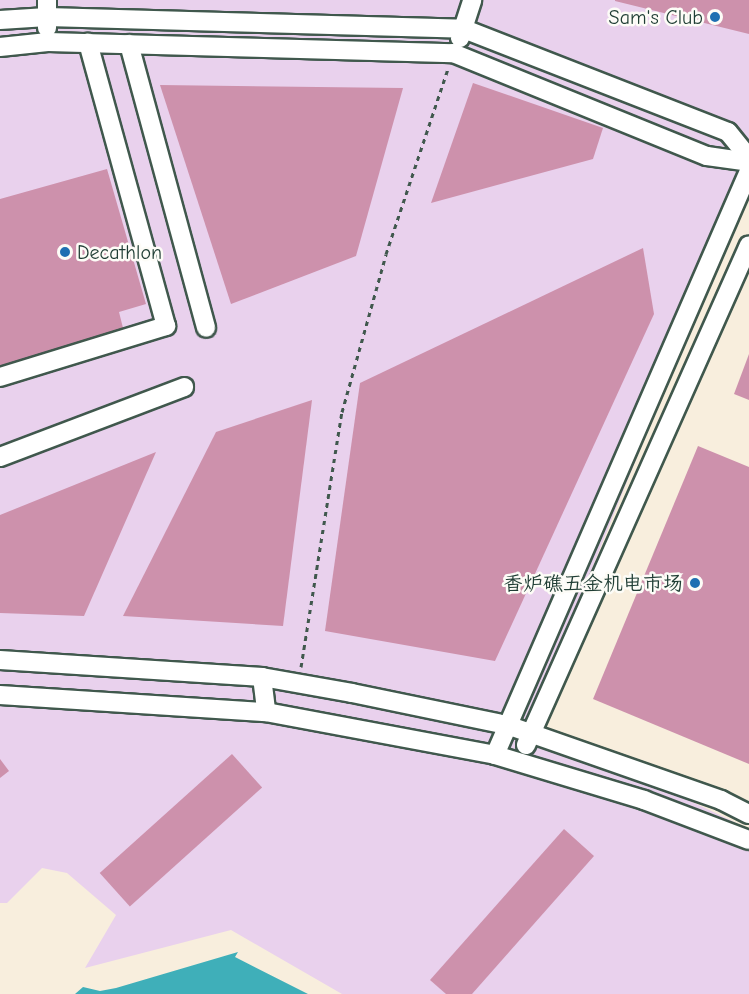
<!DOCTYPE html>
<meta charset="utf-8">
<style>
body{margin:0}
#map{position:relative;width:749px;height:994px;overflow:hidden;background:#f8eedd;font-family:"Comic Neue","LXGW WenKai TC",sans-serif}
div>[style]{position:absolute}
.built>*{inset:0;background:#e9d1ed}
.water>*{inset:0;background:#3fafb9}
.building>*{inset:0;background:#cd91ac;transform-origin:0 0}
.path>*{height:3px;margin-top:-1.5px;transform-origin:0;background:repeating-linear-gradient(90deg,#40584d 0 4.5px,transparent 0 9px)}
.roads{filter:drop-shadow(2px 0 #40584d) drop-shadow(-2px 0 #40584d) drop-shadow(0 2px #40584d) drop-shadow(0 -2px #40584d)}
.minor>*{height:18px;margin:-9px;padding:0 9px;transform-origin:9px;border-radius:9px;background:#fff}
.dots>*{width:16px;height:16px;translate:-50% -50%;box-sizing:border-box;border:3px solid #fdfcf7;border-radius:50%}
span{translate:-50% -50%;white-space:nowrap;text-align:center;line-height:1.15;-webkit-text-stroke:5px #fdfcf7;paint-order:stroke}
.poi-label{font-size:20px;color:#1f3d34}
.right{translate:-100% -50%;text-align:right}
.left{translate:0 -50%;text-align:left}
</style>
<div id="map">
<div class="built">
<div style="clip-path:polygon(0 0,749px 0,749px 180px,529px 724px,749px 829px,749px 994px,342px 994px,231px 930px,85px 968px,116px 915px,67px 873px,42px 868px,7px 903px,0 903px)"></div>
</div>
<div class="water">
<div style="clip-path:polygon(238px 952px,235px 957px,308px 994px,75px 994px,83px 987px,100px 991px,116px 988px)"></div>
</div>
<div class="building">
<div style="clip-path:polygon(615px 0,749px 0,749px 34px,615px 1px)"></div>
<div style="clip-path:polygon(473px 83px,603px 128px,593px 159px,431px 203px)"></div>
<div style="clip-path:polygon(160px 85px,403px 88px,356px 256px,231px 304px)"></div>
<div style="clip-path:polygon(107px 169px,146px 304px,119px 312px,124px 332px,0 367px,0 199px)"></div>
<div style="clip-path:polygon(643px 248px,654px 314px,495px 661px,325px 631px,360px 383px)"></div>
<div style="clip-path:polygon(749px 354px,749px 400px,734px 394px)"></div>
<div style="clip-path:polygon(312px 400px,283px 626px,123px 616px,216px 432px)"></div>
<div style="clip-path:polygon(698px 446px,749px 467px,749px 764px,593px 699px)"></div>
<div style="clip-path:polygon(156px 452px,84px 616px,0 613px,0 515px)"></div>
<div style="left:232px;top:754px;width:45px;height:178px;rotate:48deg"></div>
<div style="clip-path:polygon(0 759px,9px 771px,0 778px)"></div>
<div style="clip-path:polygon(564px 829px,594px 856px,472px 994px,446px 994px,430px 980px)"></div>
</div>
<div class="path">
<div style="left:301px;top:667px;width:258px;rotate:-80.9deg"></div>
<div style="left:342px;top:412px;width:164px;rotate:-74.4deg"></div>
<div style="left:386px;top:254px;width:195px;rotate:-71.5deg"></div>
</div>
<div class="roads">
<div class="minor">
<div style="left:47px;top:0;width:28px;rotate:90deg"></div>
<div style="left:0;top:20px;width:47px;rotate:-3.7deg"></div>
<div style="left:47px;top:17px;width:417px;rotate:1.6deg"></div>
<div style="left:464px;top:29px;width:283px;rotate:21.3deg"></div>
<div style="left:728px;top:132px;width:33px;rotate:51deg"></div>
<div style="left:460px;top:38px;width:40px;rotate:-72deg"></div>
<div style="left:129px;top:44px;width:294px;rotate:74.8deg"></div>
<div style="left:0;top:47px;width:48px;rotate:-5.9deg"></div>
<div style="left:48px;top:42px;width:405px;rotate:1.6deg"></div>
<div style="left:453px;top:53px;width:274px;rotate:22.1deg"></div>
<div style="left:707px;top:156px;width:42px;rotate:8.1deg"></div>
<div style="left:0;top:377px;width:174px;rotate:-17.1deg"></div>
<div style="left:166px;top:326px;width:294px;rotate:-105.4deg"></div>
<div style="left:0;top:457px;width:197px;rotate:-20.8deg"></div>
<div style="left:0;top:660px;width:263px;rotate:3.7deg"></div>
<div style="left:262px;top:677px;width:91px;rotate:10.1deg"></div>
<div style="left:352px;top:693px;width:158px;rotate:11.7deg"></div>
<div style="left:507px;top:725px;width:227px;rotate:19.3deg"></div>
<div style="left:721px;top:800px;width:31px;rotate:27deg"></div>
<div style="left:262px;top:677px;width:35px;rotate:83deg"></div>
<div style="left:0;top:695px;width:267px;rotate:3.7deg"></div>
<div style="left:266px;top:712px;width:233px;rotate:10.6deg"></div>
<div style="left:495px;top:755px;width:156px;rotate:16.8deg"></div>
<div style="left:644px;top:800px;width:112px;rotate:20.9deg"></div>
<div style="left:526px;top:745px;width:547px;rotate:-65.96deg"></div>
<div style="left:495px;top:755px;width:637px;rotate:-66.49deg"></div>
</div>
</div>
<div class="dots">
<div style="left:715px;top:17px;background:#1f6fb2"></div>
<div style="left:65px;top:252px;background:#1f6fb2"></div>
<div style="left:695px;top:583px;background:#1f6fb2"></div>
</div>
<div class="poi-label">
<span class="right" style="left:703px;top:17px">Sam's Club</span>
<span class="left" style="left:77px;top:252px">Decathlon</span>
<span class="right" style="left:683px;top:583px">香炉礁五金机电市场</span>
</div>
</div>
